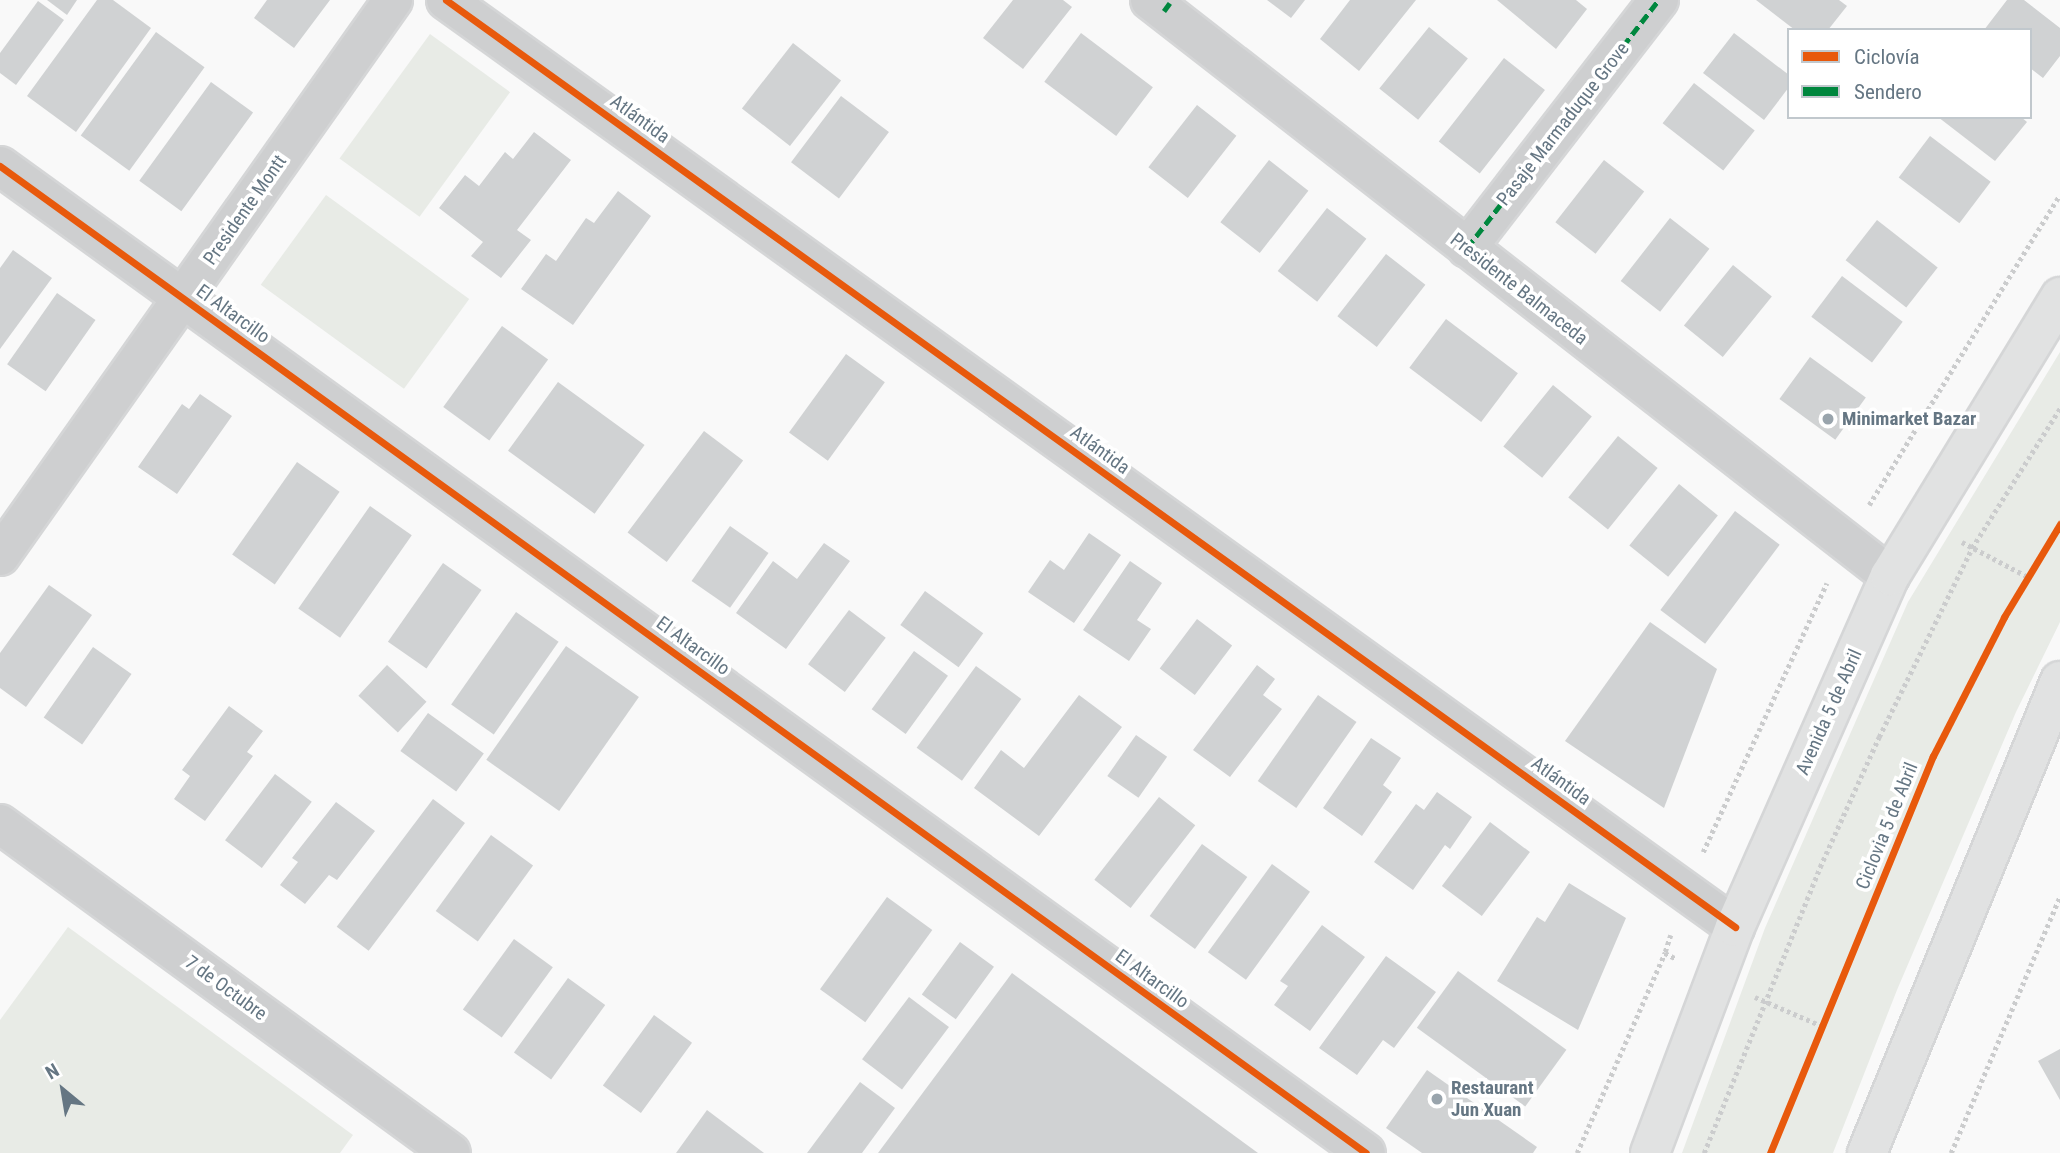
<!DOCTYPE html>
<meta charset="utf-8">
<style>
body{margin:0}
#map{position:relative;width:2060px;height:1153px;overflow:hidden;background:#f9f9f9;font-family:"Roboto Condensed",sans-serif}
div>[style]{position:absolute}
.green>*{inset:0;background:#e8ebe6;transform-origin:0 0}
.building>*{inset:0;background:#d0d2d3;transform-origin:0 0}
.path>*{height:4.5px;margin-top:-2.25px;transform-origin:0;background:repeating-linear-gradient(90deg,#cbcccd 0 3.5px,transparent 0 7px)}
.roads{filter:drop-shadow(2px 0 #d5d6d7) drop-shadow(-2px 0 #d5d6d7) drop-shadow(0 2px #d5d6d7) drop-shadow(0 -2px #d5d6d7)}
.street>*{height:38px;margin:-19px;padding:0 19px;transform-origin:19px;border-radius:19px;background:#cecfd0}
.secondary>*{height:38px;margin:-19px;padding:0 19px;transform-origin:19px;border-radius:19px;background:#e1e2e2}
.quiet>*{height:5px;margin-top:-2.5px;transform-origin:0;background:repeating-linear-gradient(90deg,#00873e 0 10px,transparent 0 15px)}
.cycleway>*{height:7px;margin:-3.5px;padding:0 3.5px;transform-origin:3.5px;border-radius:3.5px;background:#e8590c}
.dots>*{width:19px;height:19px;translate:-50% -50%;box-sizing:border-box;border:4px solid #fff;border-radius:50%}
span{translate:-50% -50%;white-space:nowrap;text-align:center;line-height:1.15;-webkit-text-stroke:7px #fff;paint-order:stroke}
.street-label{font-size:19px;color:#657683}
.poi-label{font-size:19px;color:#657683;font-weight:700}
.left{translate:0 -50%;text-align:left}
.legend{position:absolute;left:1787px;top:28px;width:245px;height:91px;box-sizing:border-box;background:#fff;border:2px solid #c1c8cd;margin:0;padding:9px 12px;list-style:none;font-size:21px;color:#657683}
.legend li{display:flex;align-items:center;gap:14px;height:35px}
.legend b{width:35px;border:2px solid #c1c8cd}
.north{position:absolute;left:28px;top:1055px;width:70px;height:70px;-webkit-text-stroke:5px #fff;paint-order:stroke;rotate:330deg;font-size:19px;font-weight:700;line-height:28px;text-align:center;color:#657683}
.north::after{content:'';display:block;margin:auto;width:24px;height:32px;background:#657683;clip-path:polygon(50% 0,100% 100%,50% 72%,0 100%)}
</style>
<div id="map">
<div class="green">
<div style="left:430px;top:34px;width:99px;height:154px;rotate:36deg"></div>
<div style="left:326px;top:195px;width:177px;height:111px;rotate:36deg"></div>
<div style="clip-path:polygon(2060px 352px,2060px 622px,2016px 712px,1897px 990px,1833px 1153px,1682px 1153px,1765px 928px,1908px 602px)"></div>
<div style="clip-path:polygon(68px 927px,353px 1135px,340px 1153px,0 1153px,0 1020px)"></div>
</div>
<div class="building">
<div style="clip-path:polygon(47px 0,77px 0,67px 15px)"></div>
<div style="clip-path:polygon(97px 0,113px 0,151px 28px,76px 132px,27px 96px)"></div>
<div style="clip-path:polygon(267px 0,330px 0,294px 48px,254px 18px)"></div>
<div style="clip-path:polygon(1013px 0,1063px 0,1072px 7px,1023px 69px,983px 38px)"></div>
<div style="clip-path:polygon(1267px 0,1305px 0,1291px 18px)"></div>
<div style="clip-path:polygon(1350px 0,1416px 0,1359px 71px,1320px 39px)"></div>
<div style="clip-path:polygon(1497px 0,1576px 0,1587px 9px,1556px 49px)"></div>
<div style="clip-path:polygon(1756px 0,1839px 0,1847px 6px,1828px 30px,1795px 30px)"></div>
<div style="clip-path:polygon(2007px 0,2024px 0,2060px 28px,2060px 56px,2043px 78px,2030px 68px,2030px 30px,1984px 30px)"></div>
<div style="clip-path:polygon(38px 1px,64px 20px,16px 85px,0 73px,0 53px)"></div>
<div style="left:1429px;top:27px;width:50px;height:79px;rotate:39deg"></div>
<div style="left:156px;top:32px;width:60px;height:128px;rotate:36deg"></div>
<div style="left:1081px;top:33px;width:90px;height:61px;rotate:37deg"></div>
<div style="clip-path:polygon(1734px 33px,1789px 75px,1789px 87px,1764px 120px,1703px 73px)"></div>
<div style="left:793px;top:43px;width:61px;height:83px;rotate:38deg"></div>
<div style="left:1504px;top:58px;width:52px;height:106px;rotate:38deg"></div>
<div style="left:211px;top:82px;width:52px;height:122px;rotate:36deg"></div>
<div style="left:1694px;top:83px;width:77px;height:51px;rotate:38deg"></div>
<div style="left:841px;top:96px;width:60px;height:83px;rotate:37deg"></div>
<div style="left:1197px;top:105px;width:50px;height:79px;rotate:38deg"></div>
<div style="clip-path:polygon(1938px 117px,2021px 117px,2027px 122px,1995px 161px)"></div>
<div style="clip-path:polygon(534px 132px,571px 160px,517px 230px,531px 240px,501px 278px,471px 256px,483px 242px,439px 208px,465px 175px,479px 186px,505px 152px,513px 159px)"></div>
<div style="left:1930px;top:136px;width:76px;height:52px;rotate:37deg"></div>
<div style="left:1269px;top:160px;width:50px;height:79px;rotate:38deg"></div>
<div style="left:1604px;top:160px;width:51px;height:79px;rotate:38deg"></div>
<div style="clip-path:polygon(618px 191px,651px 216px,573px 325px,521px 289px,546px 254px,556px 261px,586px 218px,594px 223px)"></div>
<div style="left:1327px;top:208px;width:50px;height:80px;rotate:38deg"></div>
<div style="left:1670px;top:218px;width:50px;height:80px;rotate:38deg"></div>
<div style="left:1877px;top:220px;width:77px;height:51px;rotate:38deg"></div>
<div style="clip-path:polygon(13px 250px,52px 278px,0 349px,0 268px)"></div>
<div style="left:1386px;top:254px;width:50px;height:79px;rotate:38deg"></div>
<div style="left:1733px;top:265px;width:50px;height:78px;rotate:39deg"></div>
<div style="left:1842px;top:276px;width:76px;height:51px;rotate:37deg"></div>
<div style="left:57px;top:293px;width:47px;height:87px;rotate:35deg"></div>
<div style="left:1446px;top:319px;width:90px;height:61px;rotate:37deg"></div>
<div style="left:502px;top:326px;width:57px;height:100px;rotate:36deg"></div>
<div style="left:846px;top:354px;width:48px;height:97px;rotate:36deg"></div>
<div style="left:1810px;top:357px;width:69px;height:52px;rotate:36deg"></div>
<div style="left:558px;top:382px;width:107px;height:85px;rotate:36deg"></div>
<div style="left:1553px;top:385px;width:50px;height:79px;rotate:39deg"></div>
<div style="clip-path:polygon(200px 394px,232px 416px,177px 494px,138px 467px,182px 404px,189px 409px)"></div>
<div style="left:704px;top:431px;width:49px;height:127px;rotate:37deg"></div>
<div style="left:1618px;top:436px;width:51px;height:79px;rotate:39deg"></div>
<div style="left:297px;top:462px;width:52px;height:113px;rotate:35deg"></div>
<div style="left:1679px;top:484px;width:50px;height:79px;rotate:39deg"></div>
<div style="left:370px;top:506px;width:51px;height:125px;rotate:35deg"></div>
<div style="left:1735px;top:511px;width:56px;height:124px;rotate:37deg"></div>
<div style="left:730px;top:526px;width:47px;height:67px;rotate:35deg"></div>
<div style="clip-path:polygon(1089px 533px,1121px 555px,1074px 623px,1028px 592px,1050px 560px,1064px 570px)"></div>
<div style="clip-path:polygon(824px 543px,850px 561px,786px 649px,736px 613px,773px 561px,797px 579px)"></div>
<div style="clip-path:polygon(1130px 561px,1162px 583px,1137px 620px,1151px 629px,1129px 661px,1083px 630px)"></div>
<div style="left:443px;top:563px;width:47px;height:96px;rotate:35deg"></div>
<div style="clip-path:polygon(49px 585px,92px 615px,26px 707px,0 688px,0 653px)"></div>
<div style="left:925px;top:591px;width:72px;height:42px;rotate:36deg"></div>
<div style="left:849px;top:610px;width:46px;height:68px;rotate:37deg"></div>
<div style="left:516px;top:612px;width:52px;height:113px;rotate:35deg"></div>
<div style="left:1197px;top:619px;width:44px;height:62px;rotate:37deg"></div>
<div style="clip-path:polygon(1650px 622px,1717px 669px,1664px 808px,1565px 741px)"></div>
<div style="left:566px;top:646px;width:89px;height:139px;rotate:35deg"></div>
<div style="left:93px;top:647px;width:47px;height:86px;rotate:35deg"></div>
<div style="left:914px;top:651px;width:42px;height:72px;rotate:36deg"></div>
<div style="left:387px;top:665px;width:54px;height:42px;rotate:43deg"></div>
<div style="clip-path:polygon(1257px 665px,1275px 679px,1263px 695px,1282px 709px,1230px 777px,1193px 750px)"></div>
<div style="left:976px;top:666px;width:56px;height:101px;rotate:36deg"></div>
<div style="clip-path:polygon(1079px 695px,1122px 727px,1039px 836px,974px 788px,1001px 750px,1024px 768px)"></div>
<div style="left:1318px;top:695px;width:47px;height:105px;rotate:35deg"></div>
<div style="clip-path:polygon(229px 706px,263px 731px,247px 752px,253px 756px,205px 821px,174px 799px,190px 776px,182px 770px)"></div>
<div style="left:428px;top:713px;width:69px;height:47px;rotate:36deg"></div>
<div style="left:1136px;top:735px;width:38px;height:50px;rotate:35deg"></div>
<div style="clip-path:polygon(1371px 738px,1401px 758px,1383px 785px,1392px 792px,1362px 836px,1323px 808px)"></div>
<div style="left:275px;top:774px;width:46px;height:83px;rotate:37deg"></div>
<div style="clip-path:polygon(1437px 792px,1472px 817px,1450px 849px,1445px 845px,1413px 890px,1374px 862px,1416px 804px,1424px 810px)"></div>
<div style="left:1159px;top:797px;width:46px;height:105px;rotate:38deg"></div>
<div style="left:433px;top:799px;width:40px;height:160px;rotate:37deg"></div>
<div style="clip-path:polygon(336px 802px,375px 831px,337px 880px,329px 875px,305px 904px,280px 885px,298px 862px,292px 858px)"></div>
<div style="left:1490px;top:822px;width:50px;height:80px;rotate:37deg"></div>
<div style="left:491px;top:835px;width:52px;height:94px;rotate:36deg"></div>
<div style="left:1202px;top:844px;width:56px;height:89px;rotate:36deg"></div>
<div style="left:1272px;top:864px;width:47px;height:109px;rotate:36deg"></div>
<div style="clip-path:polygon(1569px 883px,1626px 918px,1578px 1030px,1497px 981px,1537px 917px,1545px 922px)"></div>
<div style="left:887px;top:897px;width:56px;height:114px;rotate:36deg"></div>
<div style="clip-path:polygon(1322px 925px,1365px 957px,1310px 1031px,1274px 1005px,1288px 986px,1280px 981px)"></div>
<div style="left:514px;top:939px;width:48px;height:87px;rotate:36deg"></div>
<div style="left:960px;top:942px;width:42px;height:65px;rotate:36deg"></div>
<div style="clip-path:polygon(1386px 956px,1436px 992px,1394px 1048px,1383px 1040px,1357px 1075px,1319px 1048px)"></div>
<div style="left:1458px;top:971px;width:134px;height:70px;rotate:36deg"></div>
<div style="clip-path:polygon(1012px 973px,1258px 1153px,878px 1153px)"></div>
<div style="left:568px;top:978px;width:46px;height:92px;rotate:36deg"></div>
<div style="left:909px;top:997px;width:50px;height:78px;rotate:37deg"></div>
<div style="left:654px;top:1015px;width:47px;height:87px;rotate:36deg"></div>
<div style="clip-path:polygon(2060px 1049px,2060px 1100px,2038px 1061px)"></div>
<div style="clip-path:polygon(1427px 1070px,1537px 1147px,1533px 1153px,1422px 1153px,1386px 1128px)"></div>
<div style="clip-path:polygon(860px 1082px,895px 1108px,862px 1153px,807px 1153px)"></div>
<div style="clip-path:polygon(707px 1110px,764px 1153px,676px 1153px)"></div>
</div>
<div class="path">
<div style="left:1869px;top:505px;width:364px;rotate:-58.4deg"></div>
<div style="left:1962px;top:542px;width:75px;rotate:27.9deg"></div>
<div style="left:1703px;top:852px;width:296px;rotate:-65.3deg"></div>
<div style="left:1671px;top:935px;width:19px;rotate:108deg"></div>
<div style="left:1665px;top:953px;width:11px;rotate:27deg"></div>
<div style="left:1755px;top:997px;width:73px;rotate:23.4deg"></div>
<div style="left:1577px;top:1153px;width:219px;rotate:-66.3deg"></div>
<div style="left:1704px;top:1153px;width:309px;rotate:-67.9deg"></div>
<div style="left:1820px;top:867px;width:143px;rotate:-65.6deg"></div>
<div style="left:1879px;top:737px;width:211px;rotate:-63.8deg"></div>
<div style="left:1972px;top:548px;width:165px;rotate:-57.8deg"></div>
<div style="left:1951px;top:1153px;width:279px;rotate:-67deg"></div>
</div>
<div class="roads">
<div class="street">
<div style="left:446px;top:0;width:1588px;rotate:35.72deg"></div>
<div style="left:1150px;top:0;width:938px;rotate:37.9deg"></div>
<div style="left:0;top:166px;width:1685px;rotate:35.85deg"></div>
<div style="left:1467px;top:248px;width:314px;rotate:-52.3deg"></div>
<div style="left:0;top:556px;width:681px;rotate:-54.75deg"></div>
<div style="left:0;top:824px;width:558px;rotate:36.11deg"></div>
</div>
<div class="secondary">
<div style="left:1650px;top:1153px;width:241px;rotate:-69.4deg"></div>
<div style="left:1735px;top:927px;width:384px;rotate:-66.2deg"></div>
<div style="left:1890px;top:576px;width:327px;rotate:-58.6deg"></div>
<div style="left:1867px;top:1153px;width:510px;rotate:-67.76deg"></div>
</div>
</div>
<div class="quiet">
<div style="left:1164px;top:11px;width:14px;rotate:-54deg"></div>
<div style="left:1467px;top:248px;width:314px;rotate:-52.3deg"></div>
</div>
<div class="cycleway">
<div style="left:446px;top:0;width:1588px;rotate:35.72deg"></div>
<div style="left:0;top:166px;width:1685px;rotate:35.85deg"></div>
<div style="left:1770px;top:1153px;width:429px;rotate:-67.7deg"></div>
<div style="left:1933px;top:756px;width:156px;rotate:-62.9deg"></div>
<div style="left:2004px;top:617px;width:109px;rotate:-58.9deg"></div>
</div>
<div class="dots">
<div style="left:1828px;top:419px;background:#99a4ac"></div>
<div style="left:1437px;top:1099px;background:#99a4ac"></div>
</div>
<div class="street-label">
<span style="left:640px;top:119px;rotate:36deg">Atlántida</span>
<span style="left:1563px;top:124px;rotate:-52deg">Pasaje Marmaduque Grove</span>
<span style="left:245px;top:210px;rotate:-55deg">Presidente Montt</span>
<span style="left:1519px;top:289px;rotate:38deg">Presidente Balmaceda</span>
<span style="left:233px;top:314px;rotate:36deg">El Altarcillo</span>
<span style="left:1100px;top:450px;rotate:36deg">Atlántida</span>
<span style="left:693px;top:646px;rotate:36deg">El Altarcillo</span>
<span style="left:1829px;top:712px;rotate:-66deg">Avenida 5 de Abril</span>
<span style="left:1561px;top:781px;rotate:36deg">Atlántida</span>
<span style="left:1887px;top:826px;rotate:-68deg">Ciclovia 5 de Abril</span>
<span style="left:1152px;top:979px;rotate:36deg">El Altarcillo</span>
<span style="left:226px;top:988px;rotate:36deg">7 de Octubre</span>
</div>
<div class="poi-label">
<span class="left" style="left:1842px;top:419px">Minimarket Bazar</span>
<span class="left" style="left:1451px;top:1099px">Restaurant<br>Jun Xuan</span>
</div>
<ul class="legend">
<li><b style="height:9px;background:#e8590c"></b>Ciclovía</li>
<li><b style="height:9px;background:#00873e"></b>Sendero</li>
</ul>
<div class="north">N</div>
</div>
